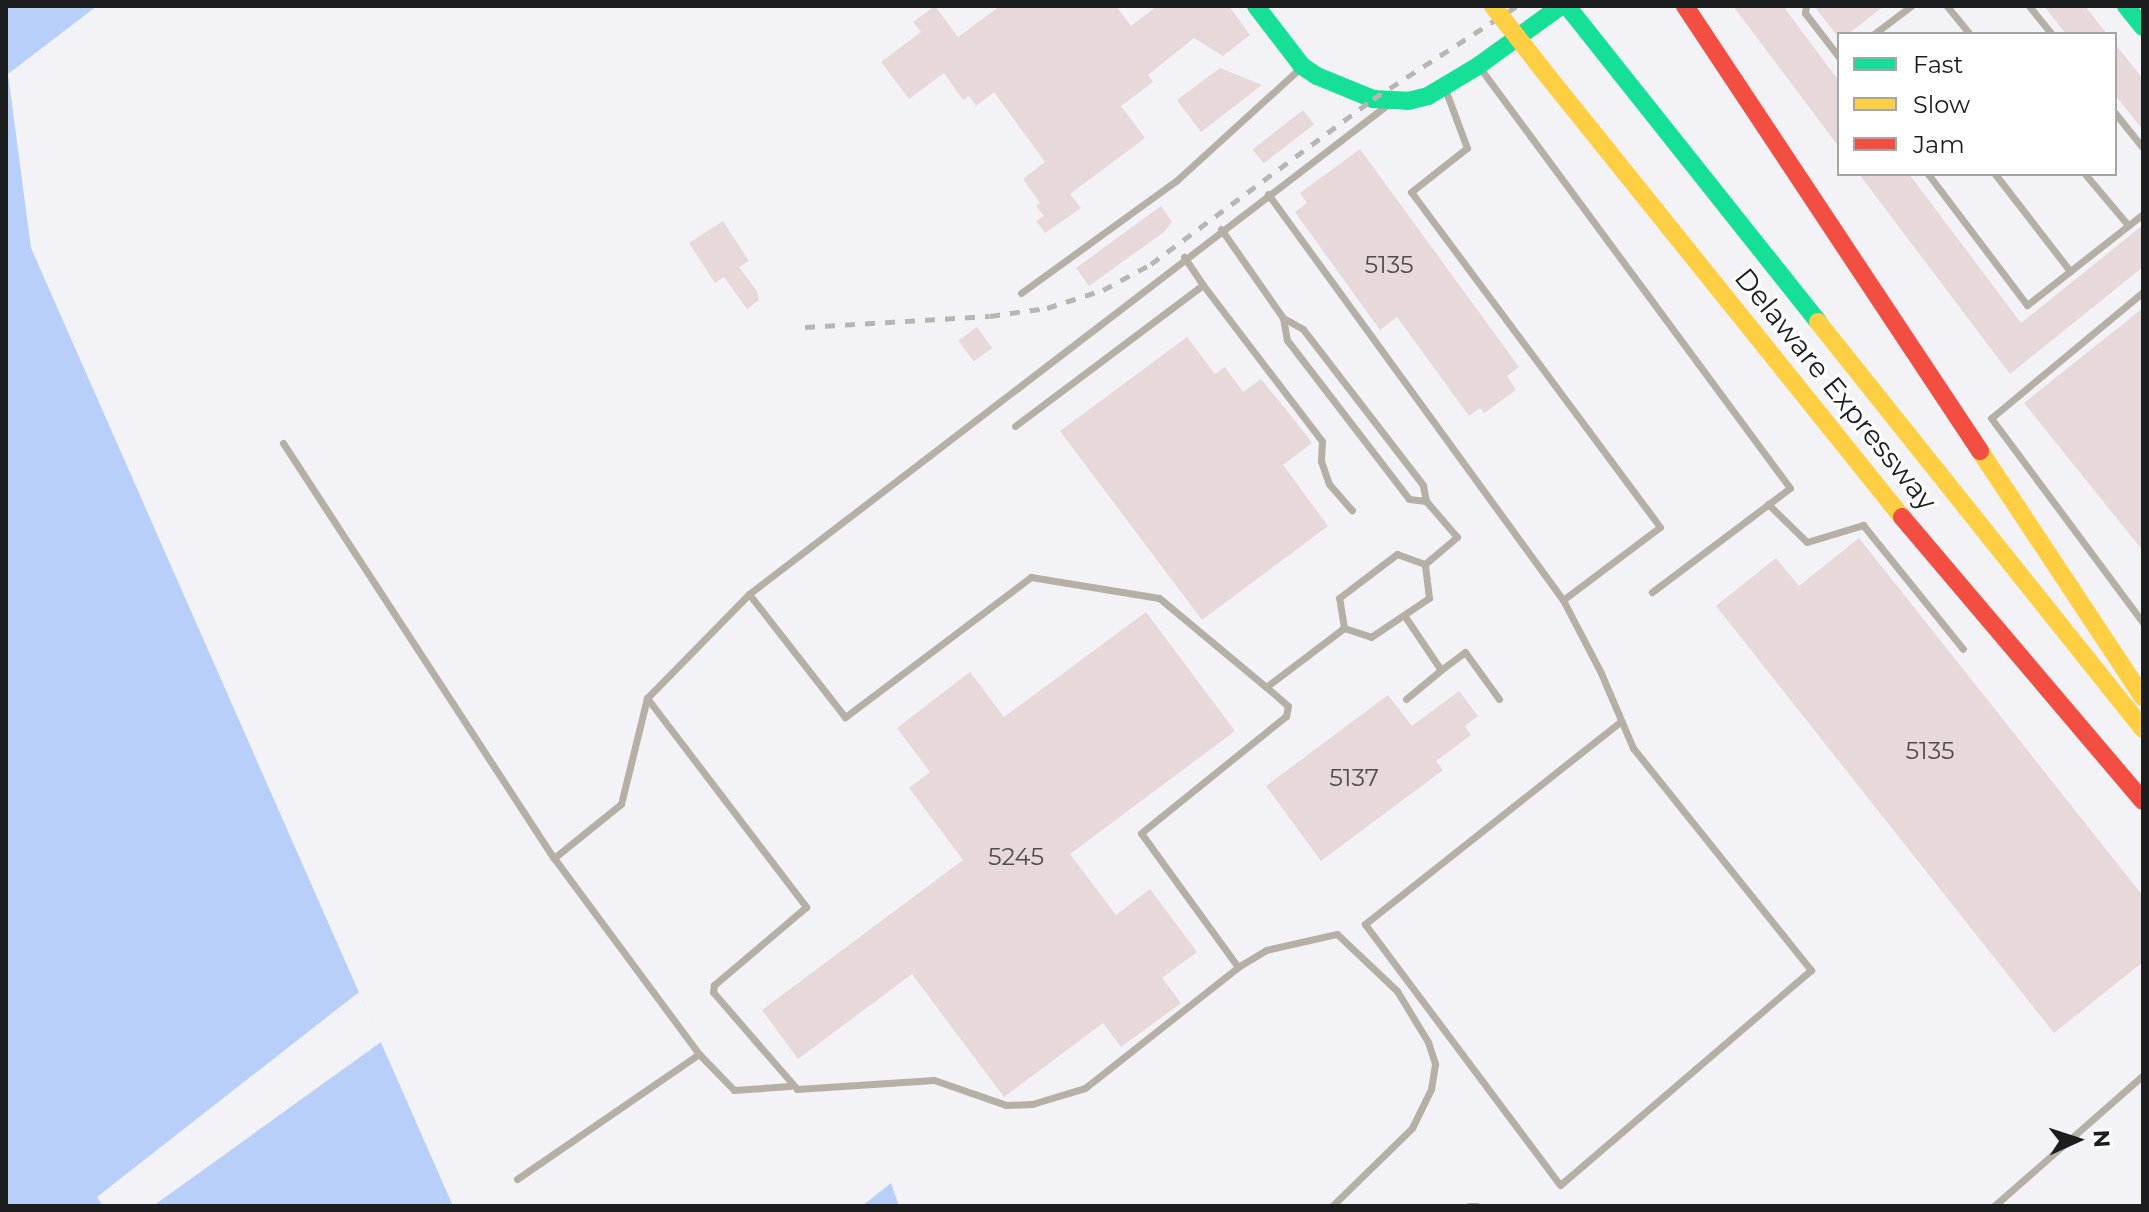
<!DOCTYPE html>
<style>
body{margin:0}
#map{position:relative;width:2149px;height:1212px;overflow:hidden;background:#f3f3f7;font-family:Montserrat,sans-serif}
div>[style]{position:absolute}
.water>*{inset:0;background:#b8cffa}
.pier>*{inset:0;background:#f3f3f7}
.building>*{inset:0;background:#e7d8d9;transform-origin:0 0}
.lane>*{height:7px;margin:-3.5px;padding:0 3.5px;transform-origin:3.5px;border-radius:3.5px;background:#b6afa5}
.fast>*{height:18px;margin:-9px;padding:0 9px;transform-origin:9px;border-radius:9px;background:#16e098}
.slow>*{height:18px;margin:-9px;padding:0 9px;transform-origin:9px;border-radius:9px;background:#ffcf43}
.jam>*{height:18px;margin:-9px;padding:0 9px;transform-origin:9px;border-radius:9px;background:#f24e42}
.rail>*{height:5px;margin-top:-2.5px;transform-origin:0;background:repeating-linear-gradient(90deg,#b8b6b3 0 10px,transparent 0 20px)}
.slow-bridge>*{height:18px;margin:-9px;padding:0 9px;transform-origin:9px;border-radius:9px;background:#ffcf43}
span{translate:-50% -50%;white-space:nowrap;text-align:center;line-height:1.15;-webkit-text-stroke:6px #fff;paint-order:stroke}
.number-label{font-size:24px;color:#4f4c4e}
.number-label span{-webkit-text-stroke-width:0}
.street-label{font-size:28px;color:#1c1d1f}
.frame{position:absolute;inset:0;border:8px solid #1c1d1f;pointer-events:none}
.legend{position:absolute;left:1837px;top:32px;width:280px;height:144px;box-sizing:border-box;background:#fff;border:2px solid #a4a5a5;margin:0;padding:10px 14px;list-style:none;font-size:24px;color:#1c1d1f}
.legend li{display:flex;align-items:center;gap:16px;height:40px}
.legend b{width:40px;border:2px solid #a4a5a5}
.north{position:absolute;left:2037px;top:1100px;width:80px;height:80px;-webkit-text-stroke:6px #fff;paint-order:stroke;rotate:87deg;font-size:22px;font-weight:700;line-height:32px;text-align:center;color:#1c1d1f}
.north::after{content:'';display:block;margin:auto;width:28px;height:36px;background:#1c1d1f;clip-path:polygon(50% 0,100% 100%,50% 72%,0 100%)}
</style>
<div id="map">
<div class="water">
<div style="clip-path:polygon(6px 6px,97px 6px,8px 74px,31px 248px,453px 1206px,6px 1206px)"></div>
<div style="clip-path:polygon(891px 1183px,899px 1206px,862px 1206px)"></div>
</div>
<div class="pier">
<div style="clip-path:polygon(359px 992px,381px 1042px,153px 1206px,103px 1206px,97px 1197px)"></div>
</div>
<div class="building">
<div style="clip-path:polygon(935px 6px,958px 37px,1000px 6px,1116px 6px,1131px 26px,1157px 6px,1229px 6px,1250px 35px,1223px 56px,1194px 38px,1148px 75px,1153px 82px,1121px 106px,1145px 138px,1070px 194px,1081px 208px,1045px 233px,1036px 221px,1044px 216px,1036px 206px,1040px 203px,1023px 179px,1045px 162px,994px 92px,976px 106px,969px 96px,963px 100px,944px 73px,909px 99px,881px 62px,921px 32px,913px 22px)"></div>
<div style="clip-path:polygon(1733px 6px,1783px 6px,1839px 81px,1839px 147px)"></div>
<div style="clip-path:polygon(1814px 6px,1884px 6px,1848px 34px,1836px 34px)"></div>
<div style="clip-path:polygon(2044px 6px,2085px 6px,2107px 34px,2066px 34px)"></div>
<div style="clip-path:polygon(2115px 44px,2143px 79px,2143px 130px,2115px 95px)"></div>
<div style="clip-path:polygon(1220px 68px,1262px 85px,1201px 132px,1177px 100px)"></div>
<div style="left:1303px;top:110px;width:18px;height:64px;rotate:52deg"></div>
<div style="clip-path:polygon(1360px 149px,1519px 367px,1507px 376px,1516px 390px,1484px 413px,1480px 408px,1469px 416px,1397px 317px,1380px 330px,1295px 212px,1307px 203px,1300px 193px)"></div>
<div style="clip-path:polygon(1859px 174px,1909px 174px,2021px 323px,2143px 225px,2143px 267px,2010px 374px)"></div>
<div style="clip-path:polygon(1161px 206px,1172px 222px,1164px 232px,1089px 286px,1076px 268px)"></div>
<div style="clip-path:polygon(723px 221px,749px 261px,739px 267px,757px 291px,759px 300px,747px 309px,724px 277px,715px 283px,689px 243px)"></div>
<div style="clip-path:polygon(2143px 308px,2143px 551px,2024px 403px)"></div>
<div style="left:977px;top:327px;width:26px;height:23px;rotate:54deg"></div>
<div style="clip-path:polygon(1187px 337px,1215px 374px,1225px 367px,1243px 392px,1261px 379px,1300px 427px,1312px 443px,1283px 465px,1328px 526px,1202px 620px,1060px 431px)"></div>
<div style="clip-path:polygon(1859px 538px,2143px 896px,2143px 962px,2054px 1033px,1716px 606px,1776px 558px,1799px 586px)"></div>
<div style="clip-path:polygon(1146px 612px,1235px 731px,1070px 854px,1116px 915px,1150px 889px,1197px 952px,1162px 978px,1181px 1003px,1121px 1047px,1103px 1023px,1004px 1097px,912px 974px,798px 1059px,762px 1010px,963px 860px,909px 788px,930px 772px,897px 728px,970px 672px,1004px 717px)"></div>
<div style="clip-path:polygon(1459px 691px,1478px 716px,1465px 726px,1471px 735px,1436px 761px,1443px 770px,1321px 861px,1266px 786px,1388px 695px,1412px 726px)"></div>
</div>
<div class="lane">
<div style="left:1806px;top:6px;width:7px;rotate:98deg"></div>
<div style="left:1805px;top:13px;width:56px;rotate:52.3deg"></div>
<div style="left:1947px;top:6px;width:36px;rotate:51deg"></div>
<div style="left:2029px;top:6px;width:36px;rotate:51deg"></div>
<div style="left:1874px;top:34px;width:46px;rotate:-37.1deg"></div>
<div style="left:1480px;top:68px;width:522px;rotate:53.57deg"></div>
<div style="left:1790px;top:488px;width:173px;rotate:143deg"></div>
<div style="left:2115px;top:113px;width:45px;rotate:51.3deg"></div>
<div style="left:1928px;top:174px;width:164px;rotate:52.9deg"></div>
<div style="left:2027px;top:305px;width:147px;rotate:-38.1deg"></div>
<div style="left:1995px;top:174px;width:123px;rotate:52.3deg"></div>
<div style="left:2085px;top:174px;width:67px;rotate:49.9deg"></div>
<div style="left:1268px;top:194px;width:502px;rotate:54deg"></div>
<div style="left:1563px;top:600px;width:121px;rotate:-37deg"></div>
<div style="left:1660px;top:527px;width:417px;rotate:-126.6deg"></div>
<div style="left:1411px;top:192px;width:71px;rotate:-38.2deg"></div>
<div style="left:1467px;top:148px;width:63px;rotate:-110.4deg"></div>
<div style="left:1221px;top:229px;width:108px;rotate:55.1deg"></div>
<div style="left:1283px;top:318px;width:22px;rotate:80deg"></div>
<div style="left:1287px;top:340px;width:200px;rotate:52.5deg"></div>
<div style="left:1409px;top:499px;width:17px;rotate:7deg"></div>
<div style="left:1426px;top:501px;width:16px;rotate:-101deg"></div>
<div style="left:1423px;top:485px;width:197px;rotate:-127.6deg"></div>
<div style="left:1303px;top:329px;width:23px;rotate:-151deg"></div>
<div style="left:1203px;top:285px;width:196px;rotate:52.7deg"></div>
<div style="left:1322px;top:441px;width:20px;rotate:93deg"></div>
<div style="left:1321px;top:461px;width:24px;rotate:71deg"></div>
<div style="left:1329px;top:484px;width:35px;rotate:49deg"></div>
<div style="left:2143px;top:292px;width:197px;rotate:140.3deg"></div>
<div style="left:1991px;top:418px;width:255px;rotate:53.4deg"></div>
<div style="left:1021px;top:293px;width:191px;rotate:-35.9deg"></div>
<div style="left:1176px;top:181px;width:168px;rotate:-42.3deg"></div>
<div style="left:1015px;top:426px;width:235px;rotate:-36.9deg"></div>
<div style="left:1203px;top:285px;width:34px;rotate:-124deg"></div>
<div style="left:283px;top:443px;width:496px;rotate:56.9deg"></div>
<div style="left:554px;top:858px;width:86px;rotate:-38.9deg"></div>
<div style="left:621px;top:804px;width:109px;rotate:-76.2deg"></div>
<div style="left:1768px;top:504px;width:54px;rotate:44.3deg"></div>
<div style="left:1807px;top:542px;width:59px;rotate:-16.9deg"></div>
<div style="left:1863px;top:525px;width:159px;rotate:51.1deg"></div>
<div style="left:1425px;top:564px;width:42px;rotate:-40.2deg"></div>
<div style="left:1457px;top:537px;width:48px;rotate:-130.7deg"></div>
<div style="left:749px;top:594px;width:804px;rotate:-37.47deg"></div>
<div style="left:1563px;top:600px;width:82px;rotate:62.5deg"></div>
<div style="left:1601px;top:673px;width:82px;rotate:66.9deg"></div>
<div style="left:1633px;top:748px;width:285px;rotate:51.3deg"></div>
<div style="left:1811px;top:970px;width:330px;rotate:139.4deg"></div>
<div style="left:1560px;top:1185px;width:326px;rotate:-126.8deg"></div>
<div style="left:1365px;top:924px;width:327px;rotate:-38.4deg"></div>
<div style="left:1404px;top:615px;width:66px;rotate:56.1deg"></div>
<div style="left:1441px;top:670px;width:30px;rotate:-37deg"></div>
<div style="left:1465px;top:652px;width:58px;rotate:54.1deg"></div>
<div style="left:1344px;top:628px;width:28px;rotate:18deg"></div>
<div style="left:1371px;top:637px;width:70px;rotate:-33.9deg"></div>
<div style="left:1429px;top:598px;width:34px;rotate:-97deg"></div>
<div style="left:1344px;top:628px;width:30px;rotate:-99deg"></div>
<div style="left:1339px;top:598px;width:73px;rotate:-37.2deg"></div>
<div style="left:1397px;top:554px;width:30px;rotate:20deg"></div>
<div style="left:1266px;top:687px;width:139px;rotate:-140.2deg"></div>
<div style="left:1159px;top:598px;width:130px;rotate:-170.7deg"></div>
<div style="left:1031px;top:577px;width:233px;rotate:143deg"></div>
<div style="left:845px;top:717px;width:156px;rotate:-128deg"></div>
<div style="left:749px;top:594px;width:146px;rotate:134.4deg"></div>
<div style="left:647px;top:698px;width:263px;rotate:52.7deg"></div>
<div style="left:806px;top:907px;width:121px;rotate:139.7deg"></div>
<div style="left:714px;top:985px;width:7px;rotate:98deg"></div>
<div style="left:713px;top:992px;width:128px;rotate:49.1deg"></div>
<div style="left:797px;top:1089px;width:137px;rotate:-3.8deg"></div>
<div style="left:934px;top:1080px;width:76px;rotate:19.1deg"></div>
<div style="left:1006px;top:1105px;width:26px;rotate:-2deg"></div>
<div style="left:1032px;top:1104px;width:55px;rotate:-16.8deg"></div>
<div style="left:1085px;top:1088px;width:195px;rotate:-38.3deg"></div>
<div style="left:1238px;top:967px;width:165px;rotate:-125.9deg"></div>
<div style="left:1141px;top:833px;width:186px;rotate:-38.9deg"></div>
<div style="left:1286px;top:716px;width:10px;rotate:-79deg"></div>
<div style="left:1288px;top:706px;width:29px;rotate:-139deg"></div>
<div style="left:1266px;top:687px;width:98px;rotate:-37.1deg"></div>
<div style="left:1406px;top:699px;width:45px;rotate:-39.6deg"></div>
<div style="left:1238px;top:967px;width:33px;rotate:-31deg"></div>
<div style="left:1266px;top:950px;width:73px;rotate:-12.7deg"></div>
<div style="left:1337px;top:934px;width:83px;rotate:43.5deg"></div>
<div style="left:1397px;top:991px;width:60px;rotate:58.7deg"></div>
<div style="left:1428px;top:1042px;width:23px;rotate:72deg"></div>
<div style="left:1435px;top:1064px;width:25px;rotate:99deg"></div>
<div style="left:1431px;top:1089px;width:43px;rotate:116deg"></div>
<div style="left:1412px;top:1128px;width:112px;rotate:135.7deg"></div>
<div style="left:699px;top:1054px;width:50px;rotate:45.8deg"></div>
<div style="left:734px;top:1090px;width:56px;rotate:-4.1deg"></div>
<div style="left:517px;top:1179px;width:221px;rotate:-34.5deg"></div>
<div style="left:699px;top:1054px;width:244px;rotate:-126.5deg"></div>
<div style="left:1469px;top:1206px;width:8px"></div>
<div style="left:1994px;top:1206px;width:198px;rotate:-41.3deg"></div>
</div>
<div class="fast">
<div style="left:1256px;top:6px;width:76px;rotate:52.5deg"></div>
<div style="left:1302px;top:66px;width:18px;rotate:34deg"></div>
<div style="left:1317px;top:76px;width:61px;rotate:22.3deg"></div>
<div style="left:1373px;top:99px;width:35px;rotate:3deg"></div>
<div style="left:1408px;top:101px;width:21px;rotate:-14deg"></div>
<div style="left:1428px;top:96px;width:58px;rotate:-31deg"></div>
<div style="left:1478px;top:66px;width:102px;rotate:-35.9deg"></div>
<div style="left:1567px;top:6px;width:404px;rotate:51.5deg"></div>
<div style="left:2126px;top:6px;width:27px;rotate:51deg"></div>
</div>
<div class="slow">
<div style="left:1542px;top:69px;width:575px;rotate:51.22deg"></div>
<div style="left:1818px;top:322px;width:521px;rotate:51.39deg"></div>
<div style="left:1980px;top:451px;width:295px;rotate:56.5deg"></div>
</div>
<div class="jam">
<div style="left:1685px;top:6px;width:534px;rotate:56.46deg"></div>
<div style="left:1902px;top:517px;width:372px;rotate:49.7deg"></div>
</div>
<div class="rail">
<div style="left:805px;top:327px;width:185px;rotate:-3.4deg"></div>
<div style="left:990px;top:316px;width:58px;rotate:-8deg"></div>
<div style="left:1047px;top:308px;width:59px;rotate:-17.8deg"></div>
<div style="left:1103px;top:290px;width:55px;rotate:-28.4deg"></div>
<div style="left:1151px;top:264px;width:277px;rotate:-36.6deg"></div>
<div style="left:1373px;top:99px;width:171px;rotate:-32.9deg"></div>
</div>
<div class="slow-bridge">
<div style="left:1493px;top:6px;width:80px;rotate:52.1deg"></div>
</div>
<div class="number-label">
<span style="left:1389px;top:265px">5135</span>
<span style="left:1930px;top:751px">5135</span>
<span style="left:1354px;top:778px">5137</span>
<span style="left:1016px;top:857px">5245</span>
</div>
<div class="street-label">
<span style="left:1836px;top:389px;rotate:51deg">Delaware Expressway</span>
</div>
<div class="frame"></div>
<ul class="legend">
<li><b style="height:10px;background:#16e098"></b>Fast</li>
<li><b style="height:10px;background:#ffcf43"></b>Slow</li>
<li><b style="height:10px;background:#f24e42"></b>Jam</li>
</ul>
<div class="north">N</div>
</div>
